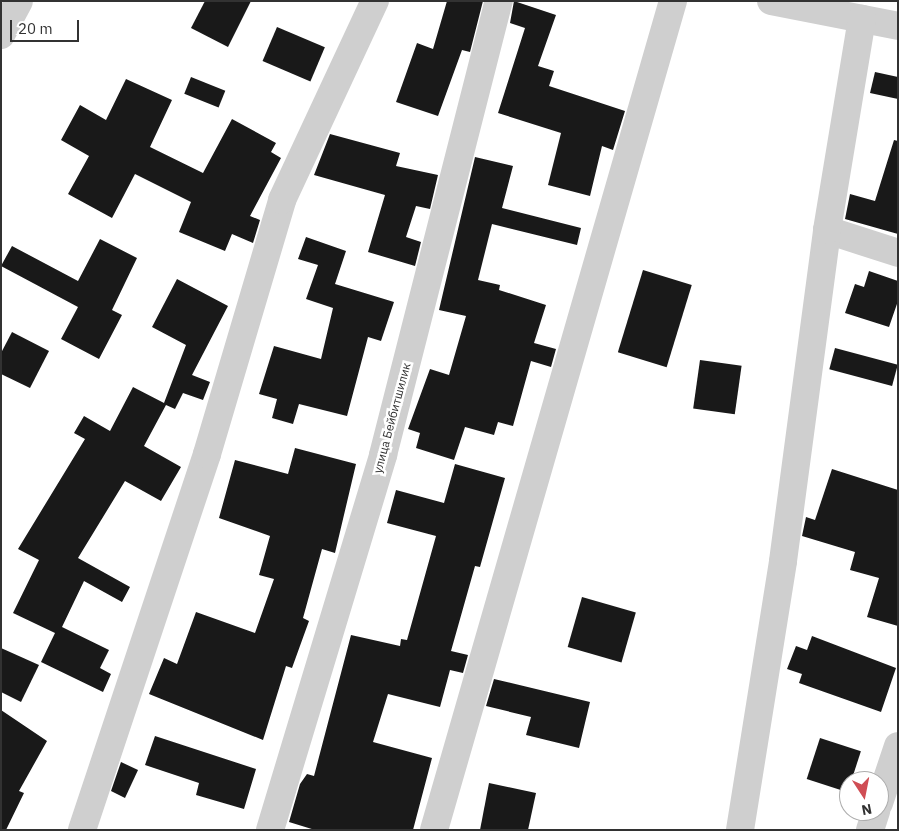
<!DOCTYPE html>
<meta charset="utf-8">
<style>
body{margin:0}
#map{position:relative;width:899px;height:831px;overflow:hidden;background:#fff;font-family:"IBM Plex Sans",sans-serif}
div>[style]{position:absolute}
.building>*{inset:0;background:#191919;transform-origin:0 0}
.minor>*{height:28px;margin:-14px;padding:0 14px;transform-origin:14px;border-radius:14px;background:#cfcfcf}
span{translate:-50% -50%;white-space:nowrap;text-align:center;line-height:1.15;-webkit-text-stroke:5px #fff;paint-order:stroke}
.street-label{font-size:12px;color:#323232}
.frame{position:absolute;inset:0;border:2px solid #323232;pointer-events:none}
.north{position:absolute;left:839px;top:771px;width:50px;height:50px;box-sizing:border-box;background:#fff;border:1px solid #adadad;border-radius:50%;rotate:169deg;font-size:14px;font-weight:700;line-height:20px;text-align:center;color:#323232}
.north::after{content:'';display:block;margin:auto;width:18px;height:22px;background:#d04d54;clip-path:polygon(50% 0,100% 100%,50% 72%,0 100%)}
.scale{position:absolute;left:10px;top:20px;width:69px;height:22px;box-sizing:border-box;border:2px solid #323232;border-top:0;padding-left:6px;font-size:15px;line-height:18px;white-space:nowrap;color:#323232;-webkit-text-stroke:4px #fff;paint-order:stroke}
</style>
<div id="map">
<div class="building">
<div style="clip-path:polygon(205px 1px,251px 1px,228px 47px,191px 28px)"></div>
<div style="clip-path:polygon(447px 1px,483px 1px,470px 52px,462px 50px,438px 116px,396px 102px,417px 43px,433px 49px)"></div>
<div style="clip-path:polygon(514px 1px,556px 15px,538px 66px,554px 71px,549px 86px,625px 111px,613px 150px,602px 146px,590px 196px,548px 185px,561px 133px,498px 113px,525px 28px,510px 23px)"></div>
<div style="left:277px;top:27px;width:52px;height:37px;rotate:23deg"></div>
<div style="clip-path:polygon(875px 72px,898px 77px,898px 99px,870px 93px)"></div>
<div style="left:191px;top:77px;width:37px;height:18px;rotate:22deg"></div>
<div style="clip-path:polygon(126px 79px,172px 100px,150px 147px,203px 173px,232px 119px,276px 143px,271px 152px,281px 158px,250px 216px,260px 220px,253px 243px,232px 234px,225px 251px,179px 232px,191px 202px,135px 174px,112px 218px,68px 194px,89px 156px,61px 140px,80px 105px,106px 120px)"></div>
<div style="clip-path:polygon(330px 134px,400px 153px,396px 166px,438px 175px,430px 209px,416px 206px,406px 237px,421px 242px,415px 266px,368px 252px,385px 195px,314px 175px)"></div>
<div style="clip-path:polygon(894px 140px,898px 141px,898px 234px,845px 219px,850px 194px,875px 201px)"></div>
<div style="clip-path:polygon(475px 157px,513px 166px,502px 208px,581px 228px,577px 245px,492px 224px,478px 280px,500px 285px,499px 290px,546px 305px,534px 343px,556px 349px,551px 367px,531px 361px,513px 426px,498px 422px,494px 435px,465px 427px,454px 460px,416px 448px,420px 433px,408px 429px,430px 369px,449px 375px,466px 316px,439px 310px)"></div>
<div style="clip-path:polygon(306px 237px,346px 251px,335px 284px,394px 302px,381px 341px,368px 337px,347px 416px,299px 404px,293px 424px,272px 418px,277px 399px,259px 394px,274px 346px,321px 359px,333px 308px,306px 299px,318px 265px,298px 259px)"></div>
<div style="clip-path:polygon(100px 239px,137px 258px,112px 310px,122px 315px,99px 359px,61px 339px,78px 307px,1px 266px,12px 246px,78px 281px)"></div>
<div style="left:643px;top:270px;width:51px;height:86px;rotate:17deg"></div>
<div style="clip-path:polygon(869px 271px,898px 281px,898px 301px,889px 327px,845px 313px,855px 284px,864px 287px)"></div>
<div style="clip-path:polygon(177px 279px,228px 306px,192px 375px,210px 382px,203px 400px,183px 393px,175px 409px,166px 405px,144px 446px,181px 467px,161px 501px,125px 481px,78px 558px,130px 587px,122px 602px,84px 581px,62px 627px,109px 650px,100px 668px,111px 674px,103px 692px,41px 662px,55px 633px,13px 613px,39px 560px,18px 549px,85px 439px,74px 433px,84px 416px,110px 431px,133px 387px,164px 403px,186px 345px,152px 327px)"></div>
<div style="clip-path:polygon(12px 332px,49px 351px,30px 388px,1px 374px,1px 353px)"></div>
<div style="left:835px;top:348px;width:65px;height:22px;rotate:15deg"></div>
<div style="left:700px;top:360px;width:42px;height:49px;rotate:8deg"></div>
<div style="clip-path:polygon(295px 448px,356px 464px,335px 553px,322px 549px,303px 618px,309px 621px,292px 668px,286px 666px,263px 740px,149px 694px,164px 658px,177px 664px,196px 612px,255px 633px,274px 579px,259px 575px,270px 536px,219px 518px,235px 460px,288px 474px)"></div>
<div style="clip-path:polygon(455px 464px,505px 478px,480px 567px,475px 566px,451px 651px,468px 655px,463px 673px,450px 670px,440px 707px,388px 694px,373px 742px,432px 758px,413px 830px,315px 830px,289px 822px,300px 784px,307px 774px,314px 776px,351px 635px,400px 646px,401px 639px,407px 640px,436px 536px,387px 523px,396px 490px,444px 503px)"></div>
<div style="clip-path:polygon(832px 469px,898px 490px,898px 626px,867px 617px,879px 578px,850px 570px,855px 552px,802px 536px,806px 517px,815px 520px)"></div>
<div style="left:582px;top:597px;width:56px;height:52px;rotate:16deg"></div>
<div style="clip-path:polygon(812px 636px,896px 668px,881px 712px,799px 683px,802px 674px,787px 669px,796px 646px,807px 650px)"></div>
<div style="clip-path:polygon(1px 648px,39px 665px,21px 702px,1px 692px)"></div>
<div style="clip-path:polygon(494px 679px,590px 702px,579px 748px,526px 735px,531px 717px,486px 706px)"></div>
<div style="clip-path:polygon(1px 710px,47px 741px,19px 791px,24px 793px,6px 830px,1px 830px)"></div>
<div style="clip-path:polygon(155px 736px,256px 769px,244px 809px,196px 795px,199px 783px,145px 765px)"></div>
<div style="left:820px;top:738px;width:43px;height:43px;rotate:18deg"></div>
<div style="clip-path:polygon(121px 762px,138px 770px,125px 798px,111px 791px)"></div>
<div style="clip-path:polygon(489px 783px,536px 793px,528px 830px,480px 830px)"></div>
</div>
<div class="minor">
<div style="left:771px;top:1px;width:129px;rotate:11.1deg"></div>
<div style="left:1px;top:35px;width:38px;rotate:-62deg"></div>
<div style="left:827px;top:230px;width:75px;rotate:17.9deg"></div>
<div style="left:879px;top:803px;width:60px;rotate:-71.6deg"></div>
<div style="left:82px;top:830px;width:396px;rotate:-71.6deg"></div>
<div style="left:207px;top:454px;width:265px;rotate:-73.5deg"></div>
<div style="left:282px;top:200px;width:220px;rotate:-65deg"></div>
<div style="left:270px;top:830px;width:392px;rotate:-73.2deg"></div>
<div style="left:383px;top:455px;width:469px;rotate:-75.7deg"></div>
<div style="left:434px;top:830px;width:863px;rotate:-73.92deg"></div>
<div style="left:740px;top:830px;width:272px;rotate:-80.9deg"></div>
<div style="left:783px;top:561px;width:334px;rotate:-82.4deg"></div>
<div style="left:827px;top:230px;width:214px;rotate:-80.6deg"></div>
<div style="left:870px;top:830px;width:20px;rotate:-72deg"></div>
</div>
<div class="street-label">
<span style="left:392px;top:418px;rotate:-75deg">улица Бейбитшилик</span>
</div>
<div class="frame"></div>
<div class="north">N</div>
<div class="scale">20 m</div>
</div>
